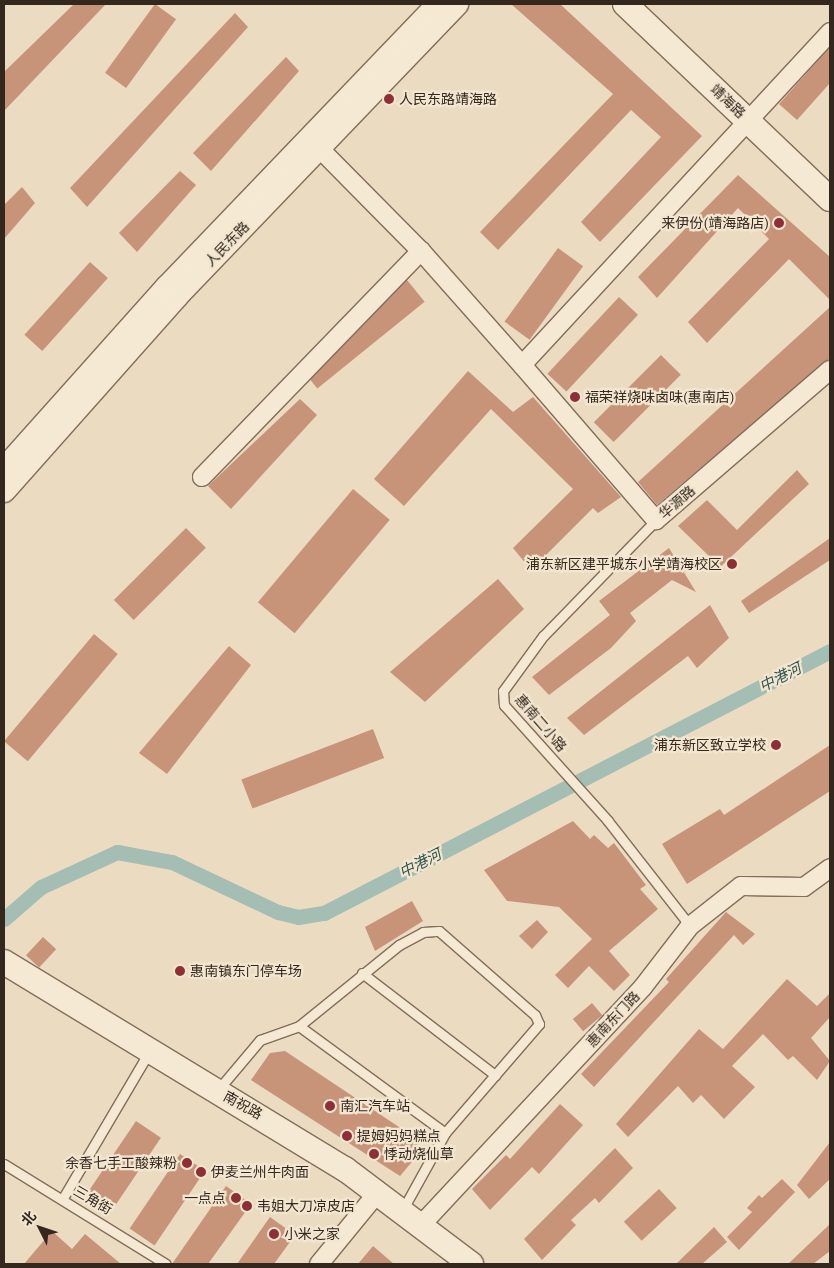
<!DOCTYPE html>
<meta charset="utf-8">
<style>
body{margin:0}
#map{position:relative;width:834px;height:1268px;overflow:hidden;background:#ebdbc1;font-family:"Source Serif 4","Noto Sans SC",serif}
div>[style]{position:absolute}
.canal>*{height:15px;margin:-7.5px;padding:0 7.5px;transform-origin:7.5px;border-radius:7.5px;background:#a4beb4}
.building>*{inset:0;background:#c79479;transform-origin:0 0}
.roads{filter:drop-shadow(1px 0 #836d5a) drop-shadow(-1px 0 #836d5a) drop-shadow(0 1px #836d5a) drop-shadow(0 -1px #836d5a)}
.service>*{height:9px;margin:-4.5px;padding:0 4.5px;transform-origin:4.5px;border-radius:4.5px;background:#f6e9d4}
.minor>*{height:18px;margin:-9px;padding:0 9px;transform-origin:9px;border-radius:9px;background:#f6e9d4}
.tertiary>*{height:21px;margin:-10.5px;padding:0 10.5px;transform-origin:10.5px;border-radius:10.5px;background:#f6e9d4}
.secondary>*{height:24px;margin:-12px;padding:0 12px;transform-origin:12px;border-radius:12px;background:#f6e9d4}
.dots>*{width:14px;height:14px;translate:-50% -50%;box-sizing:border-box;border:2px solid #f3e6d0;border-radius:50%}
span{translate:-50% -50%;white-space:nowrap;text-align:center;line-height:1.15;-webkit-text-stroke:4.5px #f3e6d0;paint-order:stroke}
.poi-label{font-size:14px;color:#34271d}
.left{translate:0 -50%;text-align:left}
.right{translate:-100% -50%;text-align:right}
.street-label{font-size:14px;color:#34271d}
.water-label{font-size:15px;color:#2d534e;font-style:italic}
.frame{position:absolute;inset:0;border:5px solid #34271d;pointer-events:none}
.north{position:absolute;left:15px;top:1203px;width:50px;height:50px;-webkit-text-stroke:4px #f3e6d0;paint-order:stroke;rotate:311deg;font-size:14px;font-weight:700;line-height:20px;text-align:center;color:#34271d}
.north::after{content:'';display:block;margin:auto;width:18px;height:22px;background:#34271d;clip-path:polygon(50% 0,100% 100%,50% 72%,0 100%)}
</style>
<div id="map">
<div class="canal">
<div style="left:4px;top:919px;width:49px;rotate:-40.9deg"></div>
<div style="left:41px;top:887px;width:84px;rotate:-24.7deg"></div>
<div style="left:117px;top:852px;width:56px;rotate:10.3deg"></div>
<div style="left:172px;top:862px;width:117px;rotate:25.3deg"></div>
<div style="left:278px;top:912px;width:21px;rotate:14deg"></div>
<div style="left:298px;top:917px;width:26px;rotate:-9deg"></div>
<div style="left:324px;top:913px;width:570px;rotate:-27.37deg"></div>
</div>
<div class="building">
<div style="clip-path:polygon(74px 4px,106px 4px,4px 111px,4px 72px)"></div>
<div style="left:155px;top:4px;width:26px;height:85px;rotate:36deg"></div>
<div style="clip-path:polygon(511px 4px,560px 4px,702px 136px,600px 242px,581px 222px,661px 137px,631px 110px,498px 250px,480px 232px,613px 94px)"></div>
<div style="clip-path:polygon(235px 13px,248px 27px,87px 207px,70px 188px)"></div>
<div style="clip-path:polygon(830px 47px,830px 83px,797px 120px,779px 104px)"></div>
<div style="clip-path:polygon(286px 57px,299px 71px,211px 171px,193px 153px)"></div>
<div style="clip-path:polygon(180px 171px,196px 185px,137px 252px,119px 233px)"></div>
<div style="clip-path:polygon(738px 175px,830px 257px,830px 300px,789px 259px,707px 343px,688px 322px,769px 239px,738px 208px,657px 298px,638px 277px)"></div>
<div style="clip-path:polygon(22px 187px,35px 203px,4px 239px,4px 205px)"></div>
<div style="left:558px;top:248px;width:31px;height:91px;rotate:36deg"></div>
<div style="left:90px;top:262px;width:24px;height:98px;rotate:42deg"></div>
<div style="left:407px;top:280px;width:28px;height:138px;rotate:51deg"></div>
<div style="left:619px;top:297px;width:26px;height:105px;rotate:43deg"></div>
<div style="clip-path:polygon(830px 307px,830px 358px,657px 505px,638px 482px)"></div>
<div style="left:661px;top:355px;width:28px;height:95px;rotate:45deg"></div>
<div style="clip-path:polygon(468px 371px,513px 412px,533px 397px,621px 497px,598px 513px,593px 508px,531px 570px,513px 548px,573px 489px,491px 409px,404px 506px,374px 479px)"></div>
<div style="clip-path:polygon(300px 399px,317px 415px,231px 509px,208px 486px)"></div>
<div style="clip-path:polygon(797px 470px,809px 484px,716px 571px,706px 560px,710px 557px,678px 526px,707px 500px,737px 530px)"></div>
<div style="left:353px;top:489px;width:48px;height:148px;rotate:40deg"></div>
<div style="left:186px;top:528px;width:28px;height:102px;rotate:45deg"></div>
<div style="clip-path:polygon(830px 538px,830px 560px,749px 613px,741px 601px)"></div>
<div style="clip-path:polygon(669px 548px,696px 592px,672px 580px,630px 613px,636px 621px,611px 648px,549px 695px,532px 677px,610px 615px,599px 601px)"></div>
<div style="clip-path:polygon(498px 579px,524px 609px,425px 702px,390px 672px)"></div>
<div style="clip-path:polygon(710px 605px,729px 638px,697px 668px,688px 656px,584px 735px,567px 718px)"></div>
<div style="left:94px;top:634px;width:31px;height:140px;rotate:40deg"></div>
<div style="clip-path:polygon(229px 646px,251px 665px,167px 774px,139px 753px)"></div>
<div style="left:373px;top:729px;width:31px;height:141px;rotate:69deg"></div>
<div style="clip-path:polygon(830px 745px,830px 791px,687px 884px,662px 844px,720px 809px,724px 815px)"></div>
<div style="clip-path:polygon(573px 821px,590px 839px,594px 835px,608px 848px,614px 843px,646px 885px,640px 889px,658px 909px,609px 951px,630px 975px,614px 991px,589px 966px,568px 988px,555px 975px,592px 939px,559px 907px,507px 901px,484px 870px)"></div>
<div style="clip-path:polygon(412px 901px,423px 921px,375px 951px,365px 927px)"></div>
<div style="clip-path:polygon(726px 912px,755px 934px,743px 945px,734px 935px,594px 1087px,581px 1074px,669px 982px,666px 979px)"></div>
<div style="clip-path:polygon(537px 920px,548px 932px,532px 949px,519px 936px)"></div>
<div style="left:43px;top:937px;width:18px;height:25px;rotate:43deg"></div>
<div style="clip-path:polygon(787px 979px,817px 1006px,830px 993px,830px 1017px,811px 1038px,830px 1061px,817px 1080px,793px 1056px,788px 1060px,763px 1034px,732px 1066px,755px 1087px,724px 1119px,701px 1095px,693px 1103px,678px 1086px,628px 1137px,616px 1124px,699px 1029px,723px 1049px)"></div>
<div style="left:592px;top:1003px;width:16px;height:25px;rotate:50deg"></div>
<div style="clip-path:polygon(285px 1051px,408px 1133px,422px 1150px,400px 1176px,251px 1080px,270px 1053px)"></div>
<div style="clip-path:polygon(560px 1104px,583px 1125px,539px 1174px,532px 1167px,490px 1210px,472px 1189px,506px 1155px,510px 1159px)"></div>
<div style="left:136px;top:1121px;width:30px;height:90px;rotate:34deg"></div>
<div style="clip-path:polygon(830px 1142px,830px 1179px,809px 1199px,797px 1185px)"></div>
<div style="clip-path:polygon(615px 1148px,633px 1168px,599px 1203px,595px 1198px,571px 1220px,576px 1225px,542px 1260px,524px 1239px)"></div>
<div style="left:180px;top:1154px;width:30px;height:90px;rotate:34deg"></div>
<div style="clip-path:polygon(782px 1179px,795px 1192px,739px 1250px,727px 1237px,752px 1212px,747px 1208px,759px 1195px,762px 1198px)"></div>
<div style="clip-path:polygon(226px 1186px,251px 1204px,208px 1264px,172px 1264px)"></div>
<div style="left:659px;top:1189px;width:26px;height:48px;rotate:47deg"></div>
<div style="clip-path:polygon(270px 1217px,295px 1235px,274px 1264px,237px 1264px)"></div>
<div style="clip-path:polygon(830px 1224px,830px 1251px,813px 1264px,788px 1264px)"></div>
<div style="clip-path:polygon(714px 1227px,727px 1242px,702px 1264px,676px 1264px)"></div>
<div style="clip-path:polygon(52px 1231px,72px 1249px,85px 1234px,121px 1264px,24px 1264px)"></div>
<div style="clip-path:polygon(373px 1246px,394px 1264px,358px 1264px)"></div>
</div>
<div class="roads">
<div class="service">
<div style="left:656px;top:520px;width:162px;rotate:134.2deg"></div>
<div style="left:543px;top:636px;width:68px;rotate:126deg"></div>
<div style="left:503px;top:691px;width:14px;rotate:86deg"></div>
<div style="left:504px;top:705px;width:156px;rotate:48.1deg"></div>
<div style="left:608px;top:821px;width:133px;rotate:52deg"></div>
<div style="left:362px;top:973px;width:168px;rotate:37.5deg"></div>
<div style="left:299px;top:1026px;width:129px;rotate:-39deg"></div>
<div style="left:399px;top:945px;width:27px;rotate:-28deg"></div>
<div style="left:423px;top:932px;width:16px;rotate:-4deg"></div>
<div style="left:439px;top:931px;width:128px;rotate:41.2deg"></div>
<div style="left:535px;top:1015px;width:10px;rotate:66deg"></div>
<div style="left:539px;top:1024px;width:144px;rotate:130.8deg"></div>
<div style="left:217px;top:1091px;width:67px;rotate:-49.9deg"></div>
<div style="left:260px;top:1040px;width:41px;rotate:-19.7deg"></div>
<div style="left:299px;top:1026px;width:181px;rotate:36.2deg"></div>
<div style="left:445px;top:1133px;width:87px;rotate:118.9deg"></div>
<div style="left:4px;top:1164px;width:190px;rotate:31.7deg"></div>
<div style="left:63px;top:1198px;width:169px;rotate:-59.5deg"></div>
</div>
<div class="minor">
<div style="left:319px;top:148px;width:145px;rotate:45.3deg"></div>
<div style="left:522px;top:365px;width:205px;rotate:49.2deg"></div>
<div style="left:656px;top:520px;width:230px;rotate:-40.8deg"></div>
<div style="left:202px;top:477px;width:315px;rotate:-45.9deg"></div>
<div style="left:421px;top:251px;width:152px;rotate:48.5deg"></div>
<div style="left:522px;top:365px;width:454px;rotate:-47.2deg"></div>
<div style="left:422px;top:1224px;width:324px;rotate:-47deg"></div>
<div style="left:643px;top:987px;width:77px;rotate:-52.4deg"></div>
<div style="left:690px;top:926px;width:65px;rotate:-38.1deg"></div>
<div style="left:741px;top:886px;width:63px;rotate:0.9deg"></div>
<div style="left:804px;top:887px;width:32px;rotate:-36deg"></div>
<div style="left:319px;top:1264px;width:94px;rotate:-50.6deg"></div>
</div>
<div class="tertiary">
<div style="left:4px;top:467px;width:243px;rotate:-48.2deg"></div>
<div style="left:166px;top:286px;width:390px;rotate:-46.2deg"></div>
<div style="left:4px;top:491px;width:261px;rotate:-48.4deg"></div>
<div style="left:177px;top:296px;width:405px;rotate:-46.2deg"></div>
</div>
<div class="secondary">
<div style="left:625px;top:4px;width:283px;rotate:43.6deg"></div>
<div style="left:4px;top:962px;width:399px;rotate:31.3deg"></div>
<div style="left:345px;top:1169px;width:158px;rotate:37deg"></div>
</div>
</div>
<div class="dots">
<div style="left:389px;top:99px;background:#8e2e35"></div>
<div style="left:779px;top:223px;background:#8e2e35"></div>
<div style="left:575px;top:397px;background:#8e2e35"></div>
<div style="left:732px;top:564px;background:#8e2e35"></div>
<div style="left:776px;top:745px;background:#8e2e35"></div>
<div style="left:180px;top:971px;background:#8e2e35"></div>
<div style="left:330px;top:1106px;background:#8e2e35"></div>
<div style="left:347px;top:1136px;background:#8e2e35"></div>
<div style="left:374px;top:1154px;background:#8e2e35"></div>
<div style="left:187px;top:1163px;background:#8e2e35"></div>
<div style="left:201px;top:1172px;background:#8e2e35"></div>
<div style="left:236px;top:1198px;background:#8e2e35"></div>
<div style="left:247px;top:1206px;background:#8e2e35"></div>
<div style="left:274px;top:1234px;background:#8e2e35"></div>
</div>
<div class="poi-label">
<span class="left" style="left:399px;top:99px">人民东路靖海路</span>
<span class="right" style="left:769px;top:223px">来伊份(靖海路店)</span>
<span class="left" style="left:585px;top:397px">福荣祥烧味卤味(惠南店)</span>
<span class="right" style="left:722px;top:564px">浦东新区建平城东小学靖海校区</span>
<span class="right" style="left:766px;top:745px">浦东新区致立学校</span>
<span class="left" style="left:190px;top:971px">惠南镇东门停车场</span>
<span class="left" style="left:340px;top:1106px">南汇汽车站</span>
<span class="left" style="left:357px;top:1136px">提姆妈妈糕点</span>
<span class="left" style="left:384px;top:1154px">悸动烧仙草</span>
<span class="right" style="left:177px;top:1163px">余香七手工酸辣粉</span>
<span class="left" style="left:211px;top:1172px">伊麦兰州牛肉面</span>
<span class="right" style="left:226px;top:1198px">一点点</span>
<span class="left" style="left:257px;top:1206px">韦姐大刀凉皮店</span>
<span class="left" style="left:284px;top:1234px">小米之家</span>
</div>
<div class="street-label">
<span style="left:728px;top:101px;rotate:43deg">靖海路</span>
<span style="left:227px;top:244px;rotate:-46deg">人民东路</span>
<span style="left:677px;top:502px;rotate:-41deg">华源路</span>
<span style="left:541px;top:723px;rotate:49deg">惠南二小路</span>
<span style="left:613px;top:1019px;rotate:-47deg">惠南东门路</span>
<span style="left:243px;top:1105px;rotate:29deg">南祝路</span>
<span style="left:93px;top:1200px;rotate:30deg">三角街</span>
</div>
<div class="water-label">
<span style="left:780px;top:677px;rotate:-27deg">中港河</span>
<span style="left:420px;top:863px;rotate:-27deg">中港河</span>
</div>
<div class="frame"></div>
<div class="north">北</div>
</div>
